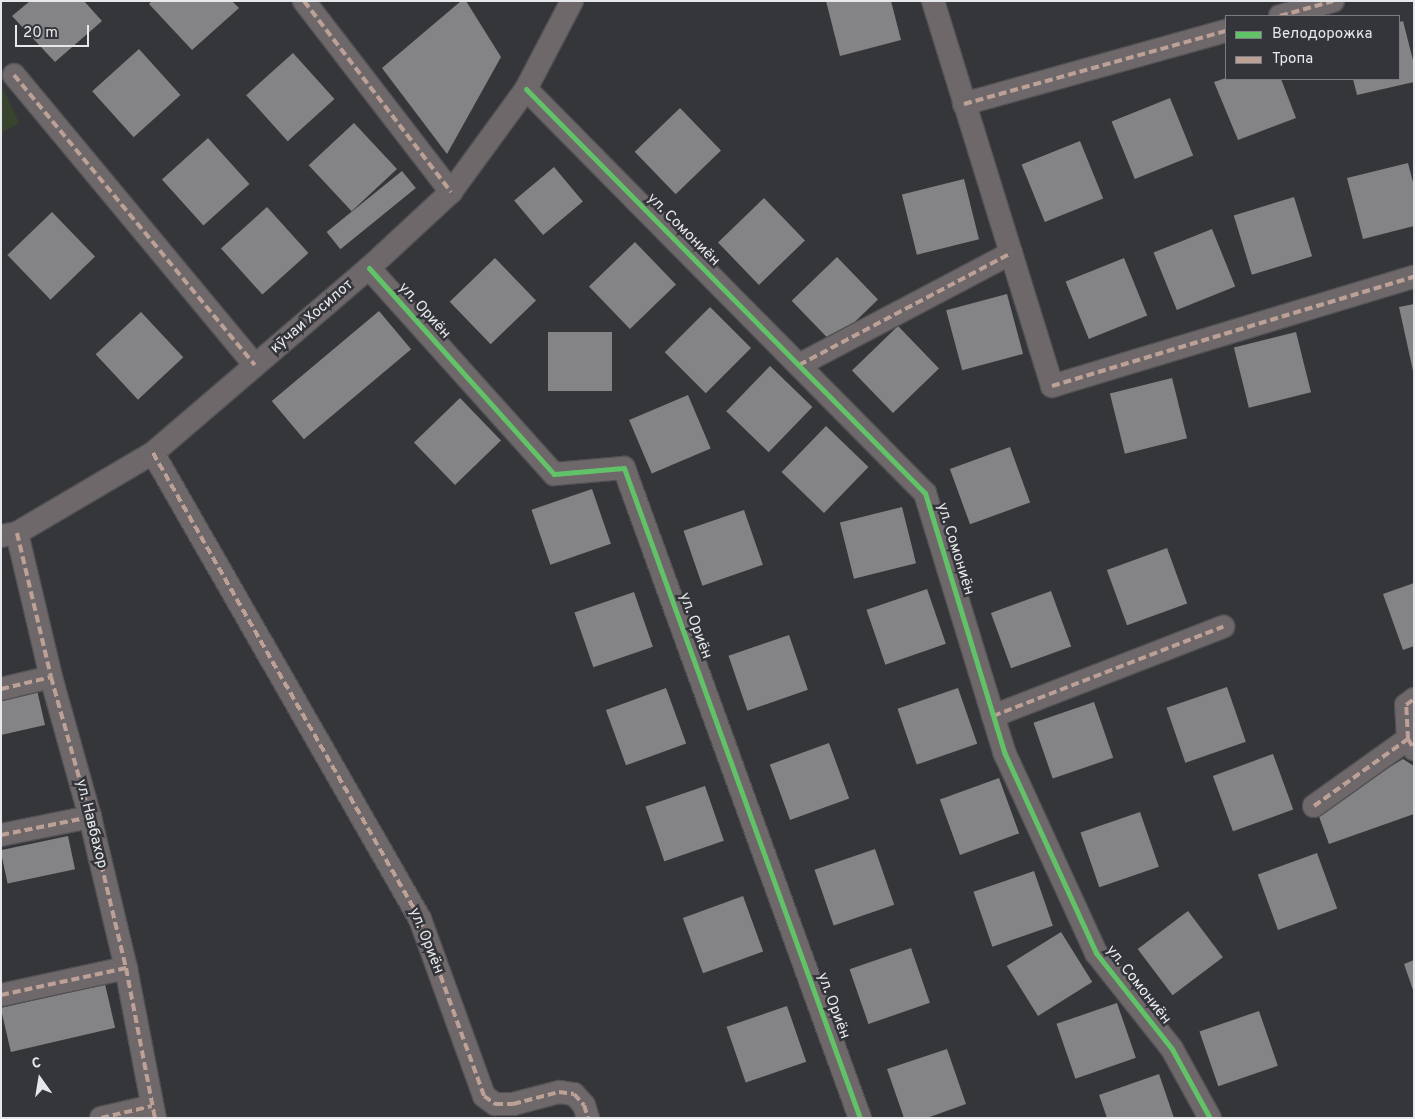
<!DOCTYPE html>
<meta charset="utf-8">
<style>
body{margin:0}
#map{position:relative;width:1415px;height:1119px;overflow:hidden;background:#353639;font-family:Overpass,sans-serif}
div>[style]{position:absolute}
.green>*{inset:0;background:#39442d}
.building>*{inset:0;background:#848486;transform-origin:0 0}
.roads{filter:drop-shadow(1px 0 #525255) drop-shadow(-1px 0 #525255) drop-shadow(0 1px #525255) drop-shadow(0 -1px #525255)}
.minor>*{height:22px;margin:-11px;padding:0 11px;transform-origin:11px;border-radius:11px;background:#6e686a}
.quiet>*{height:4px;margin-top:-2px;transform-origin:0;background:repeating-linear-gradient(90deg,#bda197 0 8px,transparent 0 12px)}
.cycleway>*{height:5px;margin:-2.5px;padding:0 2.5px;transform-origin:2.5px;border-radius:2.5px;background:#61c268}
span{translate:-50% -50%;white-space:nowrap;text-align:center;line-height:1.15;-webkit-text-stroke:5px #34353a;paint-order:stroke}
.street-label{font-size:15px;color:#e7e8eb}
.frame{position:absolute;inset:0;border:2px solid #e7e8eb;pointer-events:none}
.legend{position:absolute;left:1225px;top:15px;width:175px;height:65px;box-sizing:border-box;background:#34353a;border:1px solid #7c7d81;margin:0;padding:6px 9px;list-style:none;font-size:15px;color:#e7e8eb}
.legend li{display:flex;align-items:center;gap:10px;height:25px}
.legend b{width:25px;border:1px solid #7c7d81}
.north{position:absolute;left:15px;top:1054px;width:50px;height:50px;-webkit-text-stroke:4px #34353a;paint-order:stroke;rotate:347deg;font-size:14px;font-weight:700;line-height:20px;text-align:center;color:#e7e8eb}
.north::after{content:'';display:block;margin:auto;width:18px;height:22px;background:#e7e8eb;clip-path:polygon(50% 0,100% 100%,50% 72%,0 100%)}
.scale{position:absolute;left:15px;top:25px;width:74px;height:22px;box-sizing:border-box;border:2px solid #e7e8eb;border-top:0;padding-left:6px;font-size:15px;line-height:18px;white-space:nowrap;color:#e7e8eb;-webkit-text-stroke:4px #34353a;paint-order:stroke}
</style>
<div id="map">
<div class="green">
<div style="clip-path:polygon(1px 84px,19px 123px,1px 133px)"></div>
</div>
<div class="building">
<div style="clip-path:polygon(30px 1px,84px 1px,102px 21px,55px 62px,12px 16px)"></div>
<div style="clip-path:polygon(152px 1px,232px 1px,239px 8px,192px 50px,149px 4px)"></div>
<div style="clip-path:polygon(461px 1px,466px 1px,501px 57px,447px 154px,382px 68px)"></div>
<div style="clip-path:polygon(826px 1px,891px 1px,901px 40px,840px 56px)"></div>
<div style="clip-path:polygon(1403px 21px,1414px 64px,1414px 82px,1357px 95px,1353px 79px,1399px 79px,1399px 22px)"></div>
<div style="left:139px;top:49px;width:62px;height:63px;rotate:48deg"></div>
<div style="left:293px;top:53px;width:62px;height:63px;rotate:48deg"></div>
<div style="clip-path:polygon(1226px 78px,1281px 79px,1296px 118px,1238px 140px,1214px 82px)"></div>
<div style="left:1170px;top:98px;width:62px;height:63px;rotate:68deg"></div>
<div style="left:680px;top:108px;width:59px;height:63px;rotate:46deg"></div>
<div style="left:354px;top:123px;width:63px;height:62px;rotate:47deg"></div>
<div style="left:208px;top:138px;width:62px;height:62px;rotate:48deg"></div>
<div style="left:1080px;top:141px;width:62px;height:63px;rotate:68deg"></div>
<div style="clip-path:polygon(1408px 163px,1414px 186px,1414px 226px,1363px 239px,1347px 178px)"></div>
<div style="left:554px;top:167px;width:45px;height:52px;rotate:50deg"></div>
<div style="left:402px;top:171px;width:22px;height:97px;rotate:51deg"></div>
<div style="left:964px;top:179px;width:62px;height:64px;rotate:76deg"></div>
<div style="left:1294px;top:197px;width:62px;height:63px;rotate:73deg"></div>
<div style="left:764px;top:198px;width:59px;height:64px;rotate:46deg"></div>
<div style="left:267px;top:207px;width:62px;height:62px;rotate:48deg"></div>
<div style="left:52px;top:212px;width:62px;height:62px;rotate:46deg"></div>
<div style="left:1212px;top:229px;width:62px;height:63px;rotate:68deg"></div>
<div style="left:635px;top:242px;width:59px;height:64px;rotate:46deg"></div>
<div style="left:837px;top:257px;width:59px;height:63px;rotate:46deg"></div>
<div style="left:495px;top:258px;width:59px;height:63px;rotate:46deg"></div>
<div style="left:1124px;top:258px;width:62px;height:63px;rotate:68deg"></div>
<div style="left:1007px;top:294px;width:62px;height:63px;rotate:75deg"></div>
<div style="clip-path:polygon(1414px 304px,1414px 371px,1413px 371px,1399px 307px)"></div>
<div style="left:710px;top:307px;width:58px;height:64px;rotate:45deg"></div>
<div style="left:379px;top:311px;width:50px;height:140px;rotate:50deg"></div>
<div style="left:141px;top:312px;width:62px;height:62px;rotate:47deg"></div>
<div style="left:898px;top:326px;width:59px;height:64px;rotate:46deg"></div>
<div style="left:548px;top:332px;width:64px;height:59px"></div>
<div style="left:1296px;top:332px;width:62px;height:64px;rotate:76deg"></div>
<div style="left:770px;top:366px;width:59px;height:63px;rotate:44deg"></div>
<div style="left:1172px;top:378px;width:62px;height:64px;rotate:76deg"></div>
<div style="left:688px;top:395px;width:58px;height:64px;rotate:67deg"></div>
<div style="left:460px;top:398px;width:59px;height:64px;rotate:46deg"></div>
<div style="left:826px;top:426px;width:59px;height:64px;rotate:44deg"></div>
<div style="left:1010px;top:447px;width:59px;height:64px;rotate:70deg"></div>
<div style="left:592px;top:489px;width:58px;height:64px;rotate:71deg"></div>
<div style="left:902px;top:507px;width:58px;height:64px;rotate:76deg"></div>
<div style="left:744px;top:510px;width:58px;height:64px;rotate:71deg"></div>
<div style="left:1167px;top:548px;width:59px;height:64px;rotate:70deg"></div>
<div style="clip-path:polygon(1414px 583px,1414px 646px,1403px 650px,1383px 594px)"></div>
<div style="left:927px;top:589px;width:58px;height:64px;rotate:71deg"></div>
<div style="left:1051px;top:591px;width:59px;height:64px;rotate:70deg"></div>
<div style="left:634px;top:592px;width:58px;height:63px;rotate:71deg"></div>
<div style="left:789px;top:635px;width:58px;height:64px;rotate:71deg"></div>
<div style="left:1227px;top:687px;width:58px;height:64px;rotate:71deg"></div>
<div style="left:666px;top:688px;width:59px;height:64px;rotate:70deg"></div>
<div style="left:958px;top:688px;width:59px;height:64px;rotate:71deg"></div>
<div style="clip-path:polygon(37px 690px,45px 725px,1px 735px,1px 698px)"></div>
<div style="left:1094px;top:702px;width:59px;height:64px;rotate:71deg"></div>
<div style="left:829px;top:743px;width:59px;height:63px;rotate:70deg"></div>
<div style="left:1273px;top:754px;width:59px;height:64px;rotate:70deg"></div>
<div style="clip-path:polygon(1403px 759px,1414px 766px,1414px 814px,1329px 844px,1317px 811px)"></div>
<div style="left:999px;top:778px;width:59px;height:63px;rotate:70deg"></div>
<div style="left:705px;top:786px;width:58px;height:63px;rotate:71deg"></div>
<div style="left:1140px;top:812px;width:58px;height:63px;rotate:71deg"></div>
<div style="left:68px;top:836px;width:34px;height:69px;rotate:78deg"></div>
<div style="left:875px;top:849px;width:59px;height:64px;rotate:71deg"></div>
<div style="left:1317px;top:853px;width:59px;height:63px;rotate:70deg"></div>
<div style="left:1034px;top:871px;width:58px;height:64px;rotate:71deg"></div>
<div style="left:743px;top:896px;width:59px;height:64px;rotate:70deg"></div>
<div style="left:1188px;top:911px;width:58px;height:63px;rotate:53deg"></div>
<div style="left:1061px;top:932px;width:59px;height:64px;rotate:58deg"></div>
<div style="left:911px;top:948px;width:58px;height:65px;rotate:71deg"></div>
<div style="clip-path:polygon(1414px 960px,1414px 990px,1413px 990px,1404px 964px)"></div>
<div style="left:105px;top:984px;width:45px;height:107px;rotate:77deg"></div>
<div style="left:1117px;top:1003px;width:58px;height:64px;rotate:71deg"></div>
<div style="left:787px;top:1006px;width:59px;height:64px;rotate:71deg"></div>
<div style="left:1259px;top:1011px;width:58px;height:63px;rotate:71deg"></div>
<div style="clip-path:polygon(947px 1049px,966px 1104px,927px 1118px,904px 1118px,887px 1069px)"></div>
<div style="clip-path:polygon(1159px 1074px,1174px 1118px,1107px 1118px,1099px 1095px)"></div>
</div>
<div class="roads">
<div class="minor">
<div style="left:304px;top:1px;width:241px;rotate:52.4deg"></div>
<div style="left:933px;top:1px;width:403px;rotate:72.8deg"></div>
<div style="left:1052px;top:386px;width:378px;rotate:-16.8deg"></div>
<div style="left:1280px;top:16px;width:55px;rotate:-15.8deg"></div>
<div style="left:14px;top:75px;width:377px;rotate:50.3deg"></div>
<div style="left:526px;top:89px;width:568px;rotate:45.36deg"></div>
<div style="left:925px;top:493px;width:273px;rotate:73deg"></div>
<div style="left:1005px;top:754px;width:219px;rotate:65.4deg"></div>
<div style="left:1096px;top:953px;width:122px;rotate:51.6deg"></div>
<div style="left:1172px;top:1049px;width:79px;rotate:61.2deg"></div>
<div style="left:964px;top:104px;width:272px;rotate:-15.6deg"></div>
<div style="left:369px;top:268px;width:277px;rotate:48.1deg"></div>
<div style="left:554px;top:474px;width:70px;rotate:-4.9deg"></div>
<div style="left:624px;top:468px;width:692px;rotate:70.05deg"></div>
<div style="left:799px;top:365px;width:240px;rotate:-27.8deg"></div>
<div style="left:153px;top:453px;width:537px;rotate:60.19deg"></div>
<div style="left:420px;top:919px;width:188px;rotate:70.1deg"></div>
<div style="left:484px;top:1096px;width:14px;rotate:36deg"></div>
<div style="left:495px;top:1104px;width:18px"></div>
<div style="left:513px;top:1104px;width:48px;rotate:-14.6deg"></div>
<div style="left:559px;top:1092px;width:15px;rotate:8deg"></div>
<div style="left:574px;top:1094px;width:15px;rotate:48deg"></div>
<div style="left:584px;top:1105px;width:14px;rotate:73deg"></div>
<div style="left:17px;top:533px;width:148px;rotate:76.7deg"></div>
<div style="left:51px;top:677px;width:145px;rotate:74.4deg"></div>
<div style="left:90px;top:817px;width:155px;rotate:76.6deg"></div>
<div style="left:126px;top:968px;width:153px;rotate:79.1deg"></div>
<div style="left:1px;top:536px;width:16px;rotate:-11deg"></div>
<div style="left:17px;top:533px;width:158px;rotate:-30.5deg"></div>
<div style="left:153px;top:453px;width:284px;rotate:-40.6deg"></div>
<div style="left:369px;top:268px;width:112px;rotate:-42.8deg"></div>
<div style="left:451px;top:192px;width:127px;rotate:-53.9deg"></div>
<div style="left:526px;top:89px;width:99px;rotate:-62.4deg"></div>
<div style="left:1px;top:689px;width:51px;rotate:-13.5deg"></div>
<div style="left:993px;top:716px;width:247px;rotate:-21.2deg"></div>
<div style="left:1408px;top:739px;width:34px;rotate:-93deg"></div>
<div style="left:1406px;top:705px;width:10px;rotate:-37deg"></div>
<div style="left:1314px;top:806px;width:115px;rotate:-35.5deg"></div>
<div style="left:1408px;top:739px;width:12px;rotate:59deg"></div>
<div style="left:1px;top:835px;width:91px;rotate:-11.4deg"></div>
<div style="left:1px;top:995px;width:128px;rotate:-12.2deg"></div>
<div style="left:101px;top:1118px;width:52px;rotate:-13.2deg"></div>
</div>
</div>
<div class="quiet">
<div style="left:304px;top:1px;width:241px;rotate:52.4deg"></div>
<div style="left:1280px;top:16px;width:55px;rotate:-15.8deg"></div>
<div style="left:14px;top:75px;width:377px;rotate:50.3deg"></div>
<div style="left:964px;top:104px;width:272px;rotate:-15.6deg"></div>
<div style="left:799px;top:365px;width:240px;rotate:-27.8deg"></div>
<div style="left:1052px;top:386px;width:378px;rotate:-16.8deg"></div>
<div style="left:153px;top:453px;width:537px;rotate:60.19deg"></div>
<div style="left:420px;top:919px;width:188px;rotate:70.1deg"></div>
<div style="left:484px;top:1096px;width:14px;rotate:36deg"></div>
<div style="left:495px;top:1104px;width:18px"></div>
<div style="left:513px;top:1104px;width:48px;rotate:-14.6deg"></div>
<div style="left:559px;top:1092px;width:15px;rotate:8deg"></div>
<div style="left:574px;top:1094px;width:15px;rotate:48deg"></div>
<div style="left:584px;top:1105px;width:14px;rotate:73deg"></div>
<div style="left:17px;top:533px;width:148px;rotate:76.7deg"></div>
<div style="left:51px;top:677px;width:145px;rotate:74.4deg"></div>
<div style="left:90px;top:817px;width:155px;rotate:76.6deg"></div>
<div style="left:126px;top:968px;width:153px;rotate:79.1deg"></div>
<div style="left:1px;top:689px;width:51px;rotate:-13.5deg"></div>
<div style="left:993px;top:716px;width:247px;rotate:-21.2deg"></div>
<div style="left:1408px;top:739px;width:34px;rotate:-93deg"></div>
<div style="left:1406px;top:705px;width:10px;rotate:-37deg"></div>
<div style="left:1314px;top:806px;width:115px;rotate:-35.5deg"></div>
<div style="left:1408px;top:739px;width:12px;rotate:59deg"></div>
<div style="left:1px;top:835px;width:91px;rotate:-11.4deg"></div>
<div style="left:1px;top:995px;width:128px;rotate:-12.2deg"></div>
<div style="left:101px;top:1118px;width:52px;rotate:-13.2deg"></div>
</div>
<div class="cycleway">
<div style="left:526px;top:89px;width:568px;rotate:45.36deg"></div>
<div style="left:925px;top:493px;width:273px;rotate:73deg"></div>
<div style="left:1005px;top:754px;width:219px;rotate:65.4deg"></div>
<div style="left:1096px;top:953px;width:122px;rotate:51.6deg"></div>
<div style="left:1172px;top:1049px;width:79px;rotate:61.2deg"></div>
<div style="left:369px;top:268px;width:277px;rotate:48.1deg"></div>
<div style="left:554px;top:474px;width:70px;rotate:-4.9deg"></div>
<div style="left:624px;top:468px;width:692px;rotate:70.05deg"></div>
</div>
<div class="street-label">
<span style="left:683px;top:230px;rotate:45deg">ул. Сомониён</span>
<span style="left:424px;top:311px;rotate:48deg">ул. Ориён</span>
<span style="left:312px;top:317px;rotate:-41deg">кӯчаи Хосилот</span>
<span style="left:955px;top:549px;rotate:73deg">ул. Сомониён</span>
<span style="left:695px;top:626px;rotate:70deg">ул. Ориён</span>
<span style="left:91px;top:824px;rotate:76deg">ул. Навбахор</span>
<span style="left:426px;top:941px;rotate:68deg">ул. Ориён</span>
<span style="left:1138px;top:985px;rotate:52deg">ул. Сомониён</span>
<span style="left:833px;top:1006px;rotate:70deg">ул. Ориён</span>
</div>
<div class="frame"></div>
<ul class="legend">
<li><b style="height:6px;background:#61c268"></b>Велодорожка</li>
<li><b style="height:6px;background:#bda197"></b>Тропа</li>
</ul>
<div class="north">С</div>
<div class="scale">20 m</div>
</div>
